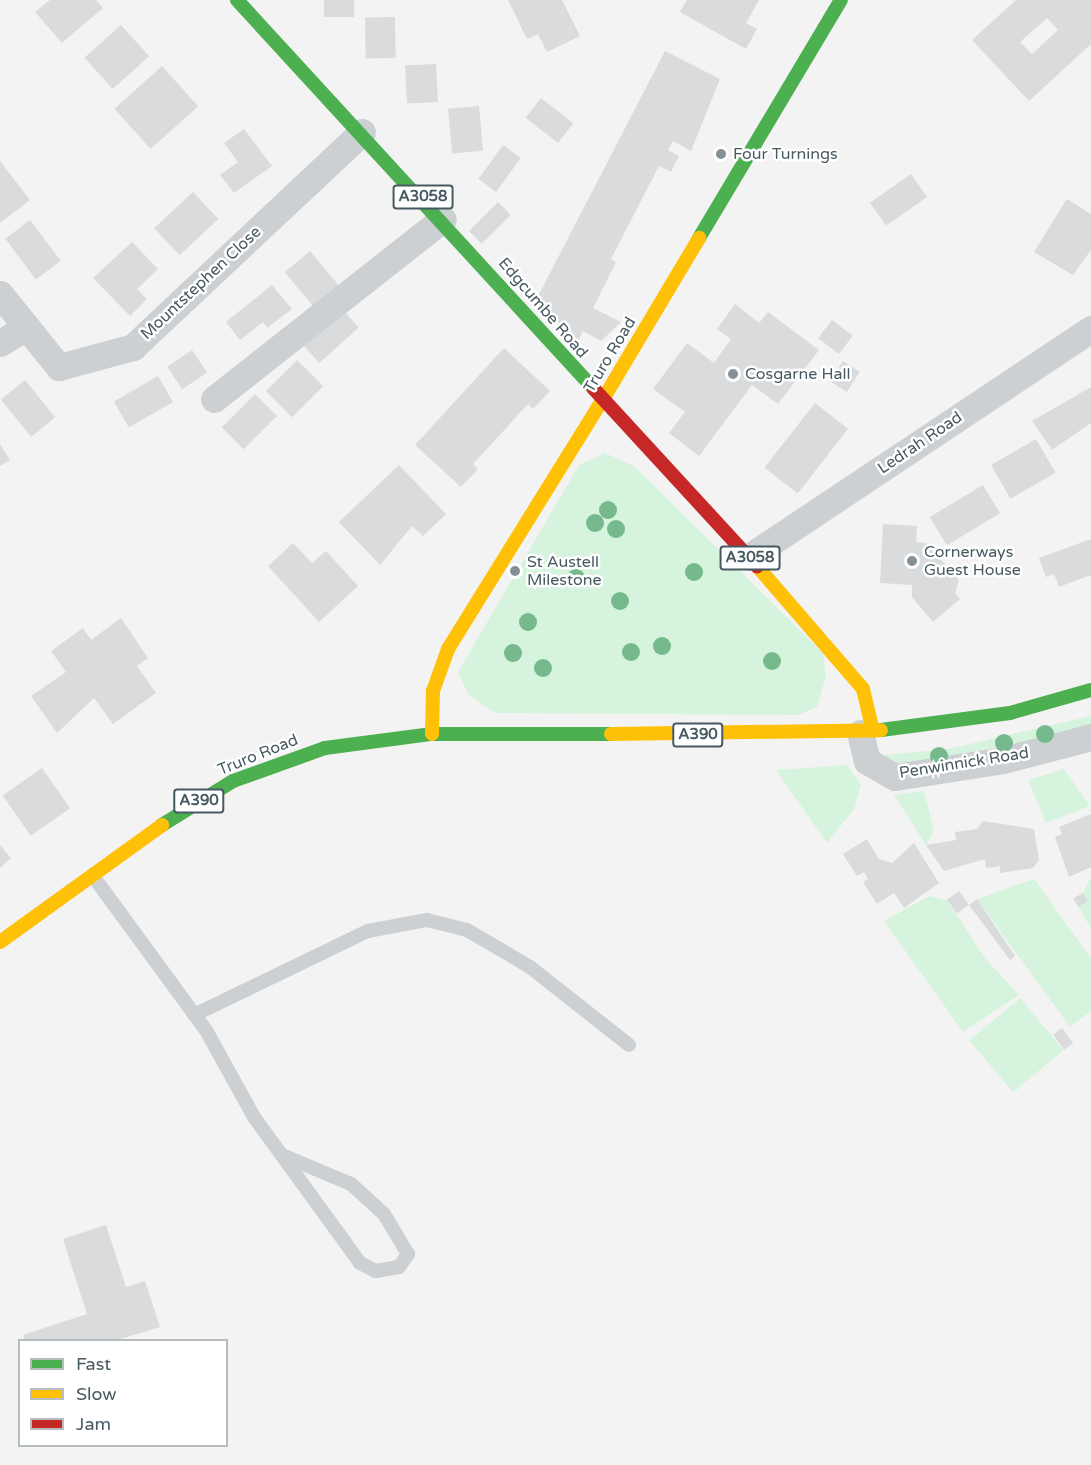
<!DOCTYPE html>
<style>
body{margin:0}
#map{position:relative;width:1091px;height:1465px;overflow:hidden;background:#f4f3f3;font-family:"Varela Round",sans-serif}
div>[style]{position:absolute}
.green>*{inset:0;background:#d6f4dd;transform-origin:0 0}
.building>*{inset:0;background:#d9dbdc;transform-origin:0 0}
.lane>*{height:14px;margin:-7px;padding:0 7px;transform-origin:7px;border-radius:7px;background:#cdd0d2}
.street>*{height:27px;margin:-13.5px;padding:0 13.5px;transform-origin:13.5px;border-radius:13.5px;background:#cdd0d2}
.fast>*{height:14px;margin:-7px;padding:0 7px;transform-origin:7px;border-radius:7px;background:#4caf50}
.slow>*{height:14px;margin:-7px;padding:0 7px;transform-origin:7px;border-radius:7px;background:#ffc107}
.jam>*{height:14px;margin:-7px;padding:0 7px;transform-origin:7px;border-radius:7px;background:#c62828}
.trees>*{width:18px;height:18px;margin:-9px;border-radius:50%;background:#75b98c}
.dots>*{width:16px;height:16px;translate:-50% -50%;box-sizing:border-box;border:3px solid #fff;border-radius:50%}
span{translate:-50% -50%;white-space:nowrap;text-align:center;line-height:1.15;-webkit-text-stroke:5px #fff;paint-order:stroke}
.shield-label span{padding:2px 4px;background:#fff;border:2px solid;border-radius:4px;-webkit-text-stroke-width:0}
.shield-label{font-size:15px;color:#475a62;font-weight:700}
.poi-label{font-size:16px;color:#475a62}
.left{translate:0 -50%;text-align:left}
.street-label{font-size:16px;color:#475a62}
.legend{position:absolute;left:18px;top:1339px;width:210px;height:108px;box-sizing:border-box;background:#fff;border:2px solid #b5bdc0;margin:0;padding:8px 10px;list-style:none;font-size:18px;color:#475a62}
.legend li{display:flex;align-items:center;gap:12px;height:30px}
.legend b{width:30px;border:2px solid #b5bdc0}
</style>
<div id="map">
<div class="green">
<div style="clip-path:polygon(605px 453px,634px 466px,823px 653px,826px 677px,817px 707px,798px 715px,495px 713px,468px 694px,458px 672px,579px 465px)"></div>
<div style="clip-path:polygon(1091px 716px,1091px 725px,1049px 737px,900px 766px,886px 761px,885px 755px,948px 749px)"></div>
<div style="clip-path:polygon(847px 765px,861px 785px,854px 809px,827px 843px,776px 770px)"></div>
<div style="clip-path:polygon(1064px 769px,1090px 806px,1046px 823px,1028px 780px)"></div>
<div style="clip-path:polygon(924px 791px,934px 831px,926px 845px,894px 795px)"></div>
<div style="clip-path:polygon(1091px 877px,1091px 928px,1078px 907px,1088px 902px,1083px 893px)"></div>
<div style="clip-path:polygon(1034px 879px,1091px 958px,1091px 1011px,1070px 1027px,977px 899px)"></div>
<div style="clip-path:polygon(929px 896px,947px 900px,985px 958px,1019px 995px,963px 1032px,884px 921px)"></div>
<div style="left:1020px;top:998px;width:68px;height:66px;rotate:50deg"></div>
</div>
<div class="building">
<div style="clip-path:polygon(50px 0,96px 0,103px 8px,62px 43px,35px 12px)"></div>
<div style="left:324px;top:0;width:30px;height:17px"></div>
<div style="clip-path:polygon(508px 0,562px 0,580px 36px,547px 52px,538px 34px,527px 39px)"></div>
<div style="clip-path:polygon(687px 0,759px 0,746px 23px,757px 29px,746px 49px,680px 12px)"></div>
<div style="clip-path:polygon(evenodd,1016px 0,1091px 0,1091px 44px,1029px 101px,972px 40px,1016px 0,1047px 18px,1058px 30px,1032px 54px,1020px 42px,1047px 18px)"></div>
<div style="left:395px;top:17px;width:41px;height:30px;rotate:89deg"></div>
<div style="left:121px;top:25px;width:42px;height:49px;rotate:48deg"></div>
<div style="clip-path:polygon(665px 51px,720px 79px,691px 151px,673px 141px,668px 150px,679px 156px,671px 172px,659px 166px,611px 259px,616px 262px,593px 308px,621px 322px,601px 341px,583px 331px,577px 343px,536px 300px)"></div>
<div style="left:436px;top:64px;width:38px;height:31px;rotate:87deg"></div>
<div style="left:162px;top:66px;width:54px;height:64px;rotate:48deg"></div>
<div style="left:541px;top:98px;width:41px;height:25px;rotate:38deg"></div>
<div style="left:479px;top:106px;width:45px;height:31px;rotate:85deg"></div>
<div style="clip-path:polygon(244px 129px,272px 166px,234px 193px,220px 175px,238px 162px,224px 143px)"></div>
<div style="left:503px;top:145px;width:22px;height:42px;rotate:36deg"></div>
<div style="clip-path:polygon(0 161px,30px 200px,0 223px)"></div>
<div style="left:911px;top:174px;width:28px;height:50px;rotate:55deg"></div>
<div style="left:193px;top:192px;width:37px;height:53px;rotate:47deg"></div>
<div style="clip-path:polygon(1067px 199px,1091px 214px,1091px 250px,1073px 275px,1034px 252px)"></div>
<div style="left:498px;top:202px;width:18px;height:41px;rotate:45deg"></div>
<div style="left:30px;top:220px;width:51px;height:31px;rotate:53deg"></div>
<div style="clip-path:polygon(132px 242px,158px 269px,137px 289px,147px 299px,130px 316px,93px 278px)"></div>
<div style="left:310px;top:251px;width:56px;height:33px;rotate:50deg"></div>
<div style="clip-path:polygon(272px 285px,292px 309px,267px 328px,263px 322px,240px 340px,226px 322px)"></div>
<div style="clip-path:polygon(735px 304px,759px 323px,768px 312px,819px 350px,778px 404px,752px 385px,699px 456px,669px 433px,685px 412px,653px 389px,687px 343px,714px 363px,731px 339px,717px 329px)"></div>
<div style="left:342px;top:309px;width:25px;height:53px;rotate:48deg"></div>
<div style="left:832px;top:320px;width:26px;height:23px;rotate:37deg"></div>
<div style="clip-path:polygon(504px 348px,550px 391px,533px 409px,528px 404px,473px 464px,478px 469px,461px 487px,415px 445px)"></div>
<div style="left:192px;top:350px;width:27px;height:30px;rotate:56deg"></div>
<div style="left:297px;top:360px;width:37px;height:44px;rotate:45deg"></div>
<div style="left:843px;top:361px;width:20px;height:24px;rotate:33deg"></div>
<div style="left:158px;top:376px;width:30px;height:51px;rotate:60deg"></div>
<div style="left:25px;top:380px;width:48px;height:31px;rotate:51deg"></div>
<div style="clip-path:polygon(1091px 387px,1091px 423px,1052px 450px,1032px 421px)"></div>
<div style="left:255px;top:394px;width:31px;height:47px;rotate:45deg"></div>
<div style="left:815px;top:403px;width:42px;height:82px;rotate:38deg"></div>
<div style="left:1036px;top:439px;width:39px;height:52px;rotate:60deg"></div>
<div style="clip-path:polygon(0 444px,10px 460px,0 466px)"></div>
<div style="clip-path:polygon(399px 465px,446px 514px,423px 536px,412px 526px,380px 565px,339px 522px)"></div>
<div style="left:983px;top:485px;width:33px;height:62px;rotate:59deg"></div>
<div style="clip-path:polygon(883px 524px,917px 526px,916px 542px,926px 543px,959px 580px,955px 593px,960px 599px,933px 622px,912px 597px,912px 585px,880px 583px)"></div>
<div style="clip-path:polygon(1091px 539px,1091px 575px,1059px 587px,1054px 574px,1046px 577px,1039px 558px)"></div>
<div style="clip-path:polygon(293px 543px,312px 563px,326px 551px,358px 586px,319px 622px,268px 566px)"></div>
<div style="clip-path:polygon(121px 618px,148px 658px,137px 666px,156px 693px,113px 724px,94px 698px,57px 733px,31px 696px,66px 672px,51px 651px,83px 628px,91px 640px)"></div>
<div style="left:42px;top:768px;width:49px;height:48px;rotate:55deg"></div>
<div style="clip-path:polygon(1091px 814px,1091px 867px,1069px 877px,1055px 837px,1062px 834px,1059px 827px)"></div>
<div style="clip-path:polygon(983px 821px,1034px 829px,1039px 860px,1033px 868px,1000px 873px,1000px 866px,986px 868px,985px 859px,944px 871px,926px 845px,956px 840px,955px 832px,977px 829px)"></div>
<div style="clip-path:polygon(867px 839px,879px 859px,892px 863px,914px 843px,939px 883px,904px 908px,894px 893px,877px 904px,863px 882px,868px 879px,864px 872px,857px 876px,843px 854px)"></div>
<div style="clip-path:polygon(0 845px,11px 858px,0 868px)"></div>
<div style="left:959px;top:891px;width:17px;height:15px;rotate:54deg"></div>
<div style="left:1083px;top:893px;width:10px;height:11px;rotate:61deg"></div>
<div style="clip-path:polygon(977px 899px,1015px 956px,1010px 960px,969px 905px)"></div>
<div style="left:1062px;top:1028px;width:19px;height:11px;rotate:54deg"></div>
<div style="clip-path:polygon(106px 1225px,126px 1287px,145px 1281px,160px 1327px,117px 1340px,25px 1340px,23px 1335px,87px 1314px,63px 1239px)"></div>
</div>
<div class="lane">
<div style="left:93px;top:876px;width:193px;rotate:53.8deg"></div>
<div style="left:207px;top:1032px;width:97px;rotate:61.1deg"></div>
<div style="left:254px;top:1117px;width:180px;rotate:54deg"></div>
<div style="left:360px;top:1263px;width:18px;rotate:27deg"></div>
<div style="left:376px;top:1271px;width:23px;rotate:-10deg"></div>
<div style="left:399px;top:1267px;width:16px;rotate:-55deg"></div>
<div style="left:408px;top:1254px;width:47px;rotate:-121deg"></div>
<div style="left:384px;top:1214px;width:45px;rotate:-137.7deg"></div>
<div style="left:351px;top:1184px;width:73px;rotate:-157.3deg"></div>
<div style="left:194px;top:1015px;width:193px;rotate:-25.8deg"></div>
<div style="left:368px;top:931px;width:60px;rotate:-10.6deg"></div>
<div style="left:427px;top:920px;width:41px;rotate:14deg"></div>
<div style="left:467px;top:930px;width:73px;rotate:30.4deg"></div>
<div style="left:530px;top:967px;width:126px;rotate:38.2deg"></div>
</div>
<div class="street">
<div style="left:0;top:294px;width:94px;rotate:51.1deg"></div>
<div style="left:59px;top:367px;width:77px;rotate:-15.1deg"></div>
<div style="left:133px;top:347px;width:314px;rotate:-43.2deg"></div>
<div style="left:0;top:343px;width:31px;rotate:-31deg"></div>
<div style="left:214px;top:399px;width:291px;rotate:-38.2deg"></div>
<div style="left:749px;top:557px;width:411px;rotate:-33.7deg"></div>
<div style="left:860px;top:733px;width:29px;rotate:76deg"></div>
<div style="left:867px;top:761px;width:32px;rotate:30deg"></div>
<div style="left:895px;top:777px;width:109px;rotate:-8.9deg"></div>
<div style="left:1003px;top:760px;width:91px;rotate:-14.6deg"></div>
</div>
<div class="fast">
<div style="left:237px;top:0;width:528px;rotate:47.46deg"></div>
<div style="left:699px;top:238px;width:277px;rotate:-59.2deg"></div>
<div style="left:881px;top:730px;width:130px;rotate:-7.5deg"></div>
<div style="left:1010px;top:713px;width:84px;rotate:-15.9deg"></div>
<div style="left:162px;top:825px;width:84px;rotate:-31.8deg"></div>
<div style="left:233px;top:781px;width:98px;rotate:-19.7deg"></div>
<div style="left:325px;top:748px;width:108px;rotate:-7.5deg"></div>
<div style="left:432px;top:734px;width:179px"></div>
</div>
<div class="slow">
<div style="left:602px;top:401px;width:190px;rotate:-59.2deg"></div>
<div style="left:757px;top:566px;width:162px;rotate:49.2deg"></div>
<div style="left:863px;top:689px;width:43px;rotate:76.6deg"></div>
<div style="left:432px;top:734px;width:43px;rotate:-88.7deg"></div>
<div style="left:433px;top:691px;width:45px;rotate:-70.3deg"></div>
<div style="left:448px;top:649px;width:292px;rotate:-58.2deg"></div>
<div style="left:611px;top:734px;width:270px;rotate:-0.8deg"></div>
<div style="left:0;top:942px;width:200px;rotate:-35.8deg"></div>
</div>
<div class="jam">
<div style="left:594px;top:389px;width:241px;rotate:47.4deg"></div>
</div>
<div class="trees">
<div style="left:608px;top:510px"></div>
<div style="left:595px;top:523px"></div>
<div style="left:616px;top:529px"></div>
<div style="left:694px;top:572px"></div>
<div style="left:576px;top:578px"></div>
<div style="left:620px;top:601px"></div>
<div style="left:528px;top:622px"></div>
<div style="left:662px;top:646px"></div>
<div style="left:631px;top:652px"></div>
<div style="left:513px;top:653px"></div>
<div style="left:772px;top:661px"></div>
<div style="left:543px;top:668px"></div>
<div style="left:1045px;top:734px"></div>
<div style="left:1004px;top:743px"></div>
<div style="left:939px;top:756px"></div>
</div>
<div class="dots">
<div style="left:721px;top:154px;background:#849095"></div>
<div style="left:733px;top:374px;background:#849095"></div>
<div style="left:912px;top:561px;background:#849095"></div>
<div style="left:515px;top:571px;background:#849095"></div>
</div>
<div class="shield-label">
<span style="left:423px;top:197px">A3058</span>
<span style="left:750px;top:558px">A3058</span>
<span style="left:698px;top:735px">A390</span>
<span style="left:199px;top:801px">A390</span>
</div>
<div class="poi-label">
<span class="left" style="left:733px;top:154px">Four Turnings</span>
<span class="left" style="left:745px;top:374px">Cosgarne Hall</span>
<span class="left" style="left:924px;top:561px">Cornerways<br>Guest House</span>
<span class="left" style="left:527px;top:571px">St Austell<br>Milestone</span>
</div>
<div class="street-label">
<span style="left:201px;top:283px;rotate:-43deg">Mountstephen Close</span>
<span style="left:543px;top:308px;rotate:49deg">Edgcumbe Road</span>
<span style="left:610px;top:355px;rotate:-59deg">Truro Road</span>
<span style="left:920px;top:443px;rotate:-34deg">Ledrah Road</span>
<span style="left:258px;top:755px;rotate:-22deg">Truro Road</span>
<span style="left:964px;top:763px;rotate:-9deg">Penwinnick Road</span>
</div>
<ul class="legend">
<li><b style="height:8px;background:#4caf50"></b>Fast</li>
<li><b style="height:8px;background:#ffc107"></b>Slow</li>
<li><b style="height:8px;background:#c62828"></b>Jam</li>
</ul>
</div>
